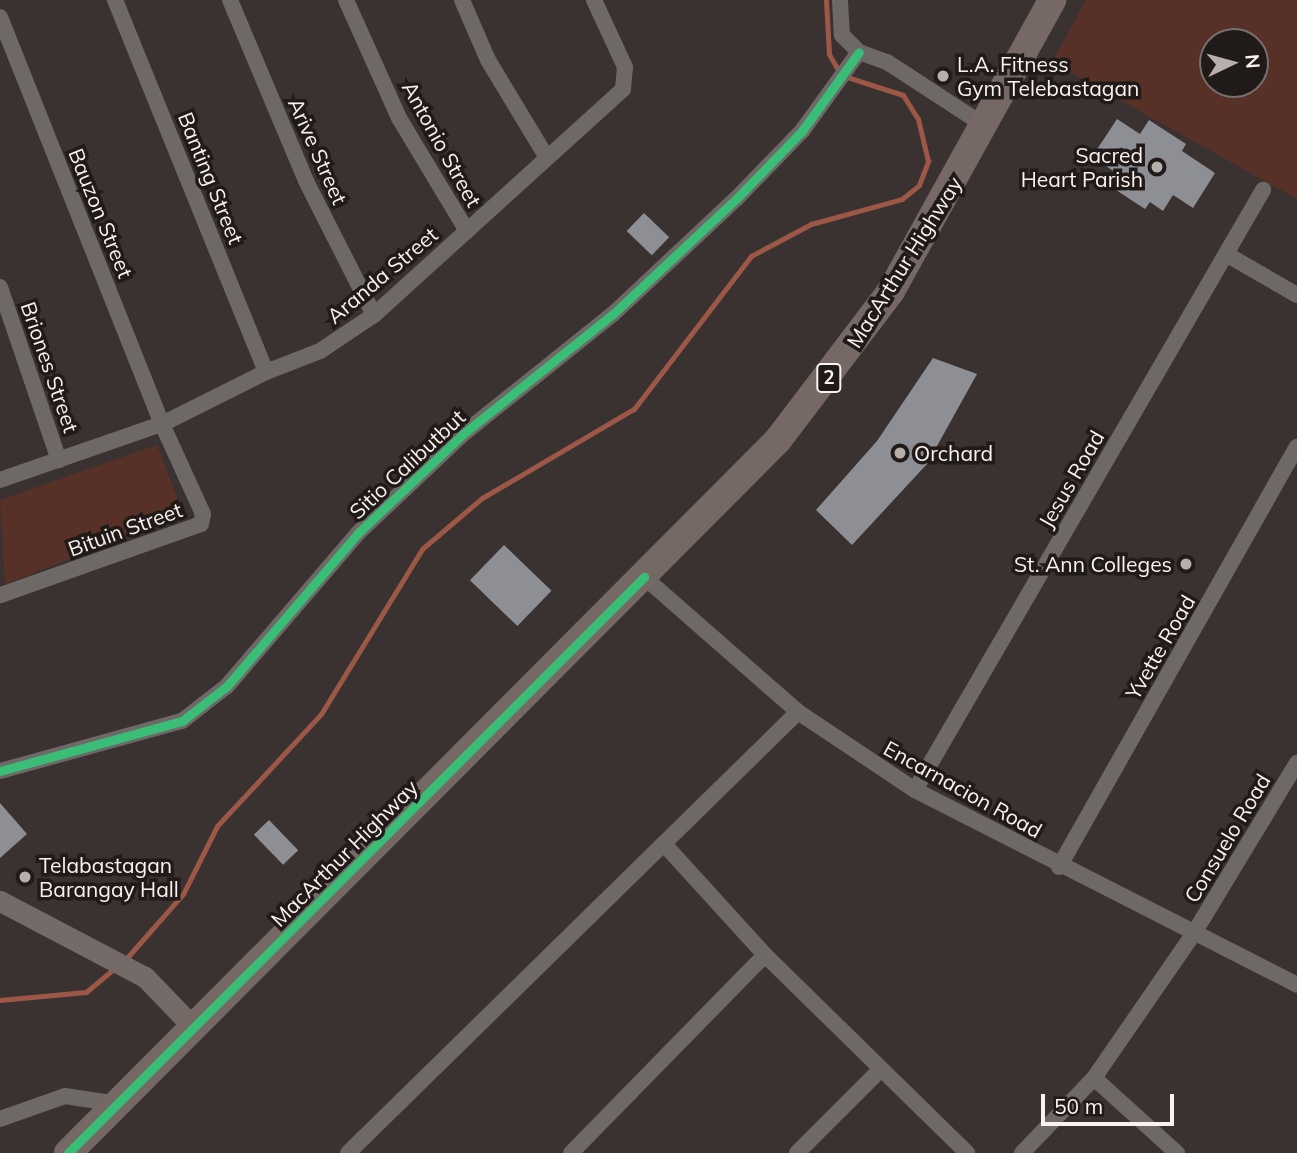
<!DOCTYPE html>
<style>
body{margin:0}
#map{position:relative;width:1297px;height:1153px;overflow:hidden;background:#3a3230;font-family:Mulish,sans-serif}
div>[style]{position:absolute}
.green>*{inset:0;background:#573128}
.stream>*{height:5px;margin:-2.5px;padding:0 2.5px;transform-origin:2.5px;border-radius:2.5px;background:#9c5747}
.building>*{inset:0;background:#8d8f95;transform-origin:0 0}
.street>*{height:16px;margin:-8px;padding:0 8px;transform-origin:8px;border-radius:8px;background:#6e6866}
.secondary>*{height:21px;margin:-10.5px;padding:0 10.5px;transform-origin:10.5px;border-radius:10.5px;background:#746b68}
.highway>*{height:28px;margin:-14px;padding:0 14px;transform-origin:14px;border-radius:14px;background:#766865}
.cycleway>*{height:9px;margin:-4.5px;padding:0 4.5px;transform-origin:4.5px;border-radius:4.5px;background:#3abd76}
.dots>*{width:19px;height:19px;translate:-50% -50%;box-sizing:border-box;border:4px solid #201a18;border-radius:50%}
span{translate:-50% -50%;white-space:nowrap;text-align:center;line-height:1.15;-webkit-text-stroke:7px #201a18;paint-order:stroke}
.shield-label span{padding:2px 5px;background:#201a18;border:2px solid;border-radius:5px;-webkit-text-stroke-width:0}
.shield-label{font-size:19px;color:#fbf2ef;font-weight:700}
.poi-label{font-size:21px;color:#fbf2ef}
.left{translate:0 -50%;text-align:left}
.right{translate:-100% -50%;text-align:right}
.street-label{font-size:21px;color:#fbf2ef}
.north{position:absolute;left:1199px;top:28px;width:70px;height:70px;box-sizing:border-box;background:#201a18;border:2px solid #78706e;border-radius:50%;rotate:85deg;font-size:19px;font-weight:700;line-height:28px;text-align:center;color:#fbf2ef}
.north::after{content:'';display:block;margin:auto;width:24px;height:32px;background:#b7afac;clip-path:polygon(50% 0,100% 100%,50% 72%,0 100%)}
.scale{position:absolute;left:1041px;top:1094px;width:133px;height:32px;box-sizing:border-box;border:4px solid #fbf2ef;border-top:0;padding-left:9px;font-size:21px;line-height:24px;white-space:nowrap;color:#fbf2ef;-webkit-text-stroke:5px #201a18;paint-order:stroke}
</style>
<div id="map">
<div class="green">
<div style="clip-path:polygon(evenodd,1086px 0,1297px 0,1297px 199px,1052px 62px,1086px 0,1255px 42px,1255px 84px,1213px 84px,1213px 42px,1255px 42px)"></div>
<div style="clip-path:polygon(157px 445px,184px 515px,5px 584px,0 500px)"></div>
</div>
<div class="stream">
<div style="left:125px;top:960px;width:88px;rotate:-48.7deg"></div>
<div style="left:183px;top:894px;width:76px;rotate:-63.4deg"></div>
<div style="left:217px;top:826px;width:153px;rotate:-47.1deg"></div>
<div style="left:321px;top:714px;width:193px;rotate:-58.5deg"></div>
<div style="left:422px;top:549px;width:79px;rotate:-40.4deg"></div>
<div style="left:482px;top:498px;width:176px;rotate:-30.4deg"></div>
<div style="left:634px;top:409px;width:193px;rotate:-52.6deg"></div>
<div style="left:751px;top:256px;width:68px;rotate:-28.1deg"></div>
<div style="left:811px;top:224px;width:94px;rotate:-15.4deg"></div>
<div style="left:902px;top:199px;width:22px;rotate:-39deg"></div>
<div style="left:919px;top:185px;width:26px;rotate:-69deg"></div>
<div style="left:928px;top:161px;width:43px;rotate:-103.4deg"></div>
<div style="left:918px;top:119px;width:28px;rotate:-122deg"></div>
<div style="left:903px;top:95px;width:65px;rotate:-162.1deg"></div>
<div style="left:841px;top:75px;width:24px;rotate:-120deg"></div>
<div style="left:829px;top:54px;width:54px;rotate:-93.2deg"></div>
<div style="left:0;top:1000px;width:86px;rotate:-5.3deg"></div>
<div style="left:86px;top:992px;width:38px;rotate:-40deg"></div>
</div>
<div class="building">
<div style="clip-path:polygon(1117px 119px,1140px 134px,1149px 120px,1186px 144px,1182px 151px,1215px 173px,1193px 208px,1173px 195px,1163px 211px,1150px 202px,1145px 209px,1113px 188px,1121px 176px,1092px 157px)"></div>
<div style="left:644px;top:213px;width:35px;height:25px;rotate:44deg"></div>
<div style="clip-path:polygon(933px 358px,977px 374px,927px 464px,852px 545px,816px 510px,877px 441px)"></div>
<div style="left:504px;top:545px;width:66px;height:49px;rotate:44deg"></div>
<div style="clip-path:polygon(0 803px,27px 834px,0 858px)"></div>
<div style="left:269px;top:820px;width:42px;height:21px;rotate:46deg"></div>
</div>
<div class="street">
<div style="left:115px;top:0;width:401px;rotate:67.9deg"></div>
<div style="left:230px;top:0;width:196px;rotate:67.2deg"></div>
<div style="left:306px;top:181px;width:150px;rotate:63.1deg"></div>
<div style="left:346px;top:0;width:129px;rotate:65.8deg"></div>
<div style="left:399px;top:118px;width:132px;rotate:59deg"></div>
<div style="left:462px;top:0;width:65px;rotate:66.6deg"></div>
<div style="left:488px;top:60px;width:112px;rotate:58.9deg"></div>
<div style="left:840px;top:0;width:35px;rotate:87deg"></div>
<div style="left:842px;top:35px;width:24px;rotate:45deg"></div>
<div style="left:859px;top:52px;width:30px;rotate:20deg"></div>
<div style="left:887px;top:62px;width:117px;rotate:33.1deg"></div>
<div style="left:0;top:17px;width:438px;rotate:68.3deg"></div>
<div style="left:162px;top:424px;width:99px;rotate:65.5deg"></div>
<div style="left:203px;top:514px;width:10px;rotate:101deg"></div>
<div style="left:201px;top:524px;width:213px;rotate:160.5deg"></div>
<div style="left:1226px;top:254px;width:82px;rotate:30deg"></div>
<div style="left:0;top:287px;width:183px;rotate:71.2deg"></div>
<div style="left:0;top:480px;width:171px;rotate:-19.1deg"></div>
<div style="left:162px;top:424px;width:116px;rotate:-26.6deg"></div>
<div style="left:266px;top:372px;width:58px;rotate:-21.3deg"></div>
<div style="left:320px;top:351px;width:65px;rotate:-33.7deg"></div>
<div style="left:374px;top:315px;width:336px;rotate:-42.2deg"></div>
<div style="left:623px;top:89px;width:22px;rotate:-85deg"></div>
<div style="left:625px;top:67px;width:74px;rotate:-114.8deg"></div>
<div style="left:644px;top:577px;width:205px;rotate:41.2deg"></div>
<div style="left:798px;top:712px;width:141px;rotate:33.7deg"></div>
<div style="left:915px;top:790px;width:429px;rotate:27deg"></div>
<div style="left:0;top:771px;width:189px;rotate:-15.4deg"></div>
<div style="left:182px;top:721px;width:57px;rotate:-37.9deg"></div>
<div style="left:227px;top:686px;width:201px;rotate:-49.4deg"></div>
<div style="left:358px;top:533px;width:144px;rotate:-43.3deg"></div>
<div style="left:463px;top:434px;width:192px;rotate:-38.7deg"></div>
<div style="left:613px;top:314px;width:168px;rotate:-43.1deg"></div>
<div style="left:736px;top:199px;width:95px;rotate:-45.9deg"></div>
<div style="left:802px;top:131px;width:97px;rotate:-54.2deg"></div>
<div style="left:915px;top:790px;width:694px;rotate:-59.89deg"></div>
<div style="left:664px;top:844px;width:150px;rotate:47.7deg"></div>
<div style="left:765px;top:955px;width:283px;rotate:44.4deg"></div>
<div style="left:1059px;top:867px;width:483px;rotate:-60.5deg"></div>
<div style="left:1094px;top:1078px;width:112px;rotate:42.1deg"></div>
<div style="left:0;top:1119px;width:69px;rotate:-19.5deg"></div>
<div style="left:65px;top:1096px;width:53px;rotate:8.7deg"></div>
<div style="left:348px;top:1153px;width:630px;rotate:-44.42deg"></div>
<div style="left:571px;top:1153px;width:277px;rotate:-45.6deg"></div>
<div style="left:797px;top:1153px;width:117px;rotate:-45deg"></div>
<div style="left:1022px;top:1153px;width:104px;rotate:-46.2deg"></div>
<div style="left:1094px;top:1078px;width:176px;rotate:-55.4deg"></div>
<div style="left:1194px;top:933px;width:199px;rotate:-58.8deg"></div>
</div>
<div class="secondary">
<div style="left:0;top:901px;width:164px;rotate:27.7deg"></div>
<div style="left:145px;top:977px;width:71px;rotate:46.1deg"></div>
</div>
<div class="highway">
<div style="left:68px;top:1153px;width:1006px;rotate:-45.12deg"></div>
<div style="left:778px;top:440px;width:187px;rotate:-52.8deg"></div>
<div style="left:891px;top:291px;width:333px;rotate:-61deg"></div>
</div>
<div class="cycleway">
<div style="left:0;top:771px;width:189px;rotate:-15.4deg"></div>
<div style="left:182px;top:721px;width:57px;rotate:-37.9deg"></div>
<div style="left:227px;top:686px;width:201px;rotate:-49.4deg"></div>
<div style="left:358px;top:533px;width:144px;rotate:-43.3deg"></div>
<div style="left:463px;top:434px;width:192px;rotate:-38.7deg"></div>
<div style="left:613px;top:314px;width:168px;rotate:-43.1deg"></div>
<div style="left:736px;top:199px;width:95px;rotate:-45.9deg"></div>
<div style="left:802px;top:131px;width:97px;rotate:-54.2deg"></div>
<div style="left:68px;top:1153px;width:815px;rotate:-45deg"></div>
</div>
<div class="dots">
<div style="left:943px;top:76px;background:#b7afac"></div>
<div style="left:1157px;top:167px;background:#b7afac"></div>
<div style="left:900px;top:453px;background:#b7afac"></div>
<div style="left:1186px;top:564px;background:#b7afac"></div>
<div style="left:25px;top:877px;background:#b7afac"></div>
</div>
<div class="shield-label">
<span style="left:829px;top:378px">2</span>
</div>
<div class="poi-label">
<span class="left" style="left:957px;top:76px">L.A. Fitness<br>Gym Telebastagan</span>
<span class="right" style="left:1143px;top:167px">Sacred<br>Heart Parish</span>
<span class="left" style="left:914px;top:453px">Orchard</span>
<span class="right" style="left:1172px;top:564px">St. Ann Colleges</span>
<span class="left" style="left:39px;top:877px">Telabastagan<br>Barangay Hall</span>
</div>
<div class="street-label">
<span style="left:442px;top:144px;rotate:61deg">Antonio Street</span>
<span style="left:318px;top:151px;rotate:66deg">Arive Street</span>
<span style="left:211px;top:178px;rotate:68deg">Banting Street</span>
<span style="left:101px;top:213px;rotate:68deg">Bauzon Street</span>
<span style="left:904px;top:262px;rotate:-58deg">MacArthur Highway</span>
<span style="left:382px;top:275px;rotate:-40deg">Aranda Street</span>
<span style="left:50px;top:367px;rotate:71deg">Briones Street</span>
<span style="left:407px;top:464px;rotate:-43deg">Sitio Calibutbut</span>
<span style="left:1071px;top:479px;rotate:-60deg">Jesus Road</span>
<span style="left:125px;top:529px;rotate:-20deg">Bituin Street</span>
<span style="left:1160px;top:647px;rotate:-60deg">Yvette Road</span>
<span style="left:963px;top:789px;rotate:29deg">Encarnacion Road</span>
<span style="left:1227px;top:838px;rotate:-59deg">Consuelo Road</span>
<span style="left:344px;top:853px;rotate:-45deg">MacArthur Highway</span>
</div>
<div class="north">N</div>
<div class="scale">50 m</div>
</div>
